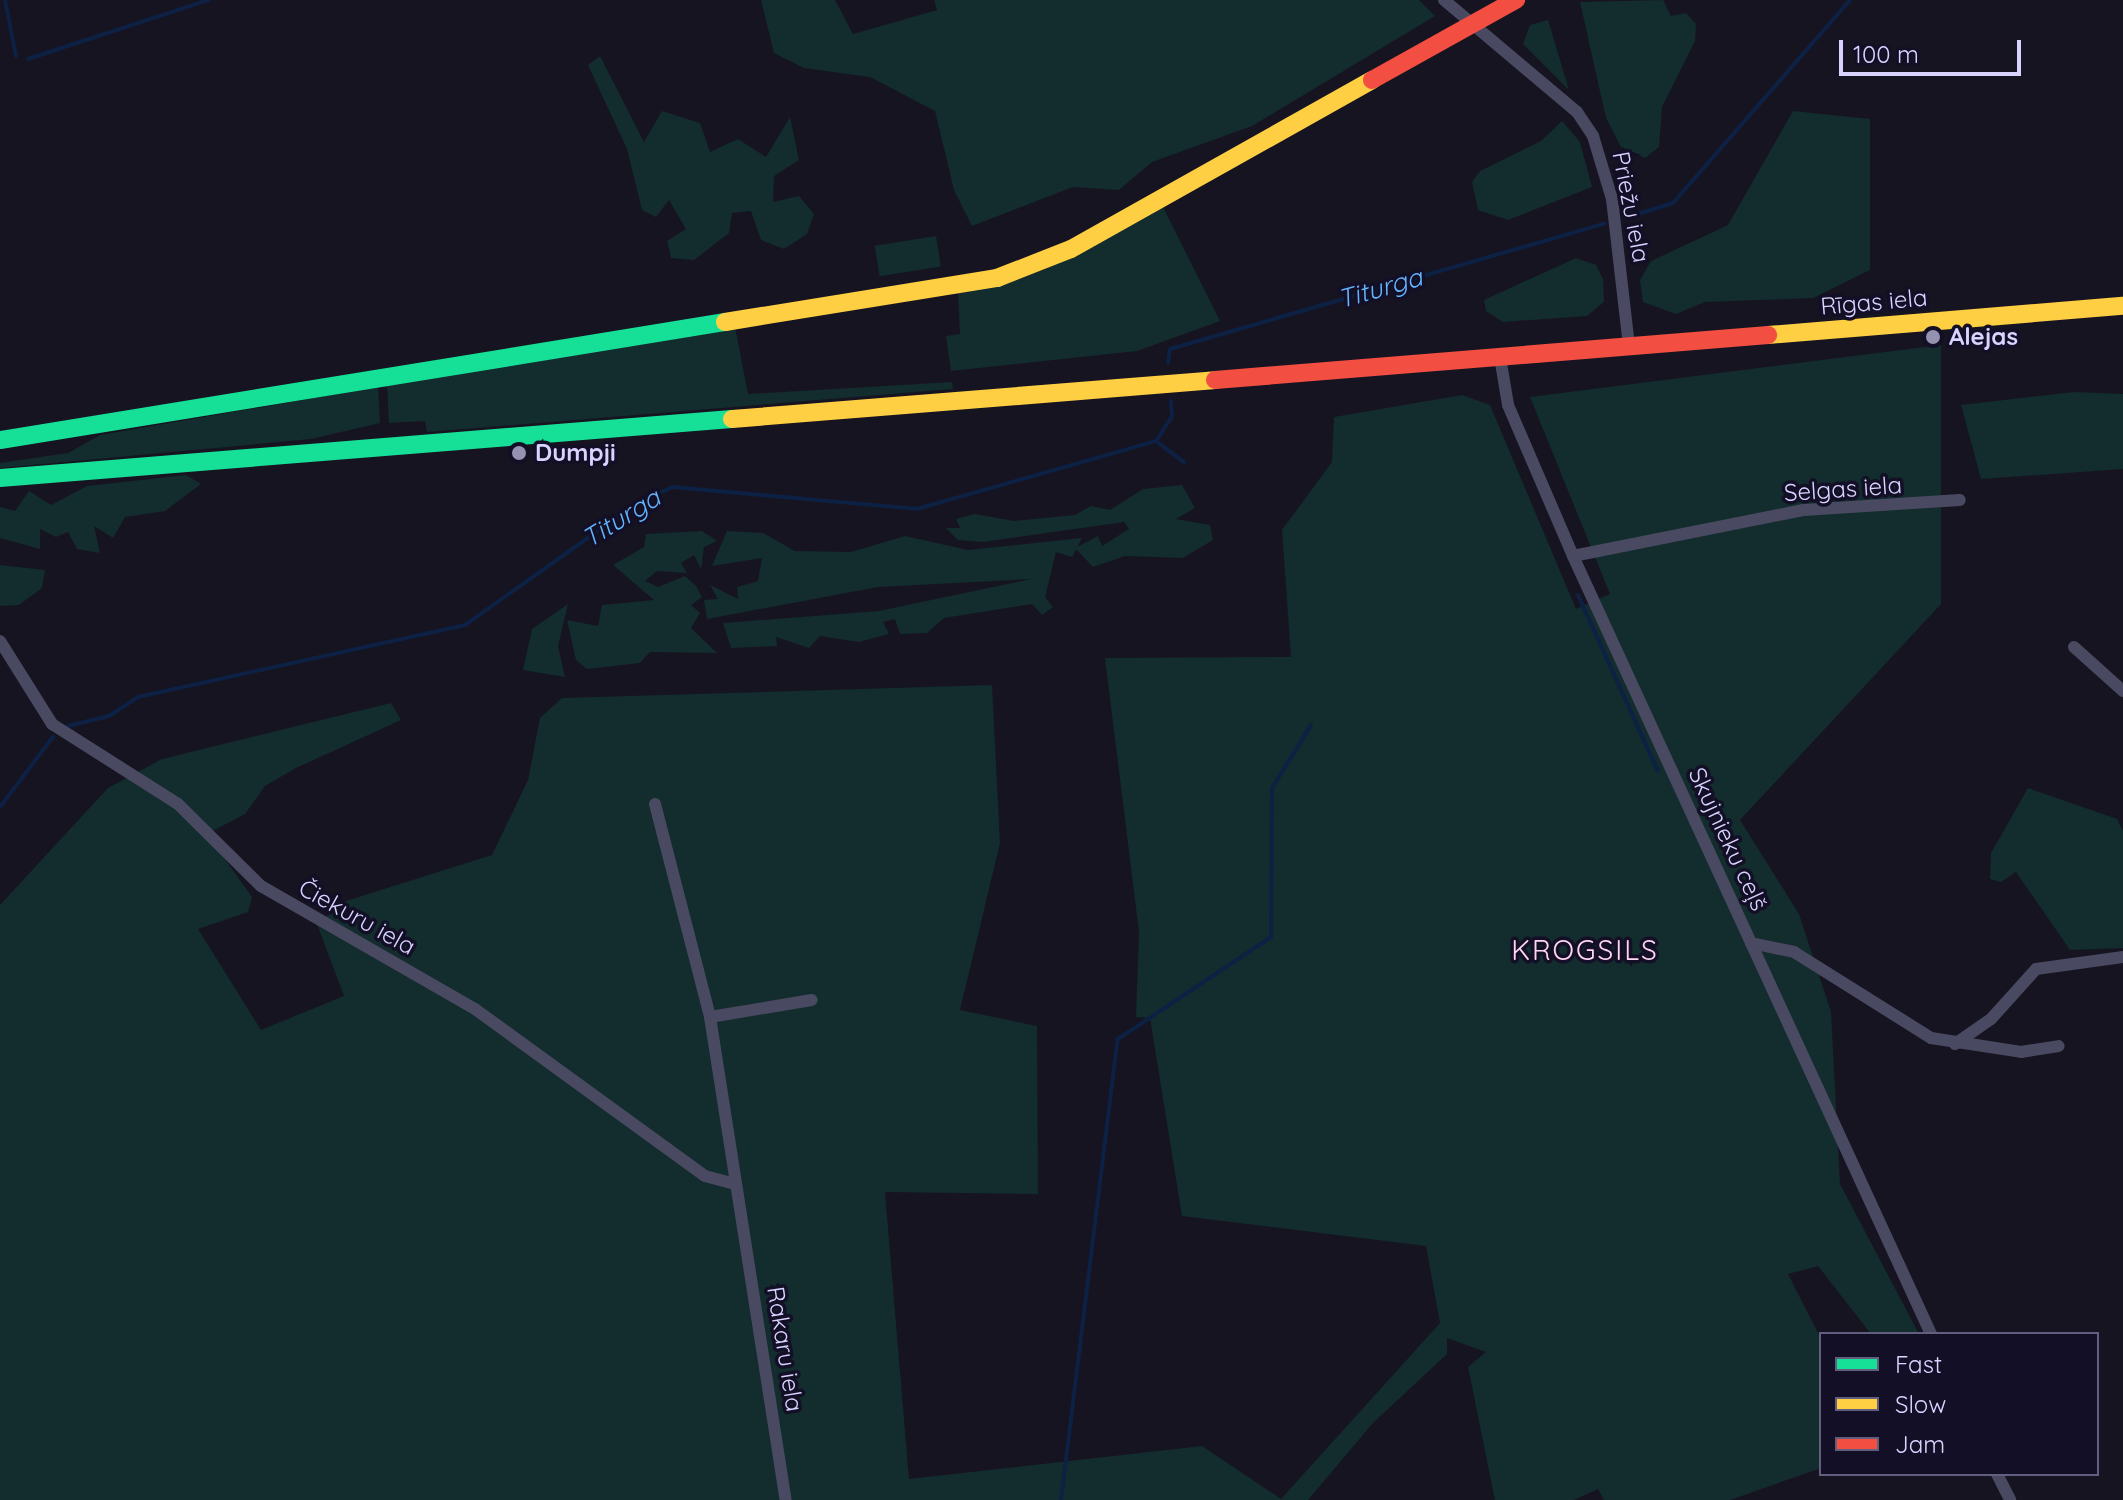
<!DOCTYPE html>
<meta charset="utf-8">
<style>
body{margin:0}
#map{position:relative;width:2123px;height:1500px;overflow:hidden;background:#161421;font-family:Quicksand,sans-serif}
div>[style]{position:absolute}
.green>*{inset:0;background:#132c2d;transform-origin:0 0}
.stream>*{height:4px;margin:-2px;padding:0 2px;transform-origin:2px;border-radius:2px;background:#0d2144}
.street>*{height:12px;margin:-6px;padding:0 6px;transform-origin:6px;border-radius:6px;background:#4a4962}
.fast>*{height:18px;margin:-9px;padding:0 9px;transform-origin:9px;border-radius:9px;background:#16e098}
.slow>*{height:18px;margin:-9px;padding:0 9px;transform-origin:9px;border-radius:9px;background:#ffcf43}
.jam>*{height:18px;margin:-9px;padding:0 9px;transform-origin:9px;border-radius:9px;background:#f24e42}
.dots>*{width:22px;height:22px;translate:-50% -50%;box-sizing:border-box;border:4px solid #130f26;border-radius:50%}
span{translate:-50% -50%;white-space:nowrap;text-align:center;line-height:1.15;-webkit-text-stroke:7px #130f26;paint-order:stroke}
.street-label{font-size:24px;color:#d9d4ff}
.poi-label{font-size:24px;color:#d9d4ff;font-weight:700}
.left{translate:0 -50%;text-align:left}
.water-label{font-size:26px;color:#62b6ff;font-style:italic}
.quarter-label{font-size:28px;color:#ffd6f0;letter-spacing:2px}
.legend{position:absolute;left:1819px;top:1332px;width:280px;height:144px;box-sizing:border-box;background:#130f26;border:2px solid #625e7d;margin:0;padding:10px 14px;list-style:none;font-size:24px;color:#d9d4ff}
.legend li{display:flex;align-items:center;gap:16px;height:40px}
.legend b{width:40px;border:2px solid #625e7d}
.scale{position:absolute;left:1839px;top:40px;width:182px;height:36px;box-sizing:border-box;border:4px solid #d9d4ff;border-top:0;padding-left:10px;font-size:24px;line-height:28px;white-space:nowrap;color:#d9d4ff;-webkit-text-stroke:6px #130f26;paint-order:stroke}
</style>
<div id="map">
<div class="green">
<div style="clip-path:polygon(761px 0,835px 0,853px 34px,937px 10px,934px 0,1419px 0,1435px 16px,1252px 126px,1152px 162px,1119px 190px,1073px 187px,972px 226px,954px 190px,935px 111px,870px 77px,804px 68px,774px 53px)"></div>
<div style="clip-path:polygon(1663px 0,1671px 16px,1686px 13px,1696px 24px,1695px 41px,1662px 107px,1659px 147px,1645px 158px,1621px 147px,1606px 118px,1580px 2px)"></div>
<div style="clip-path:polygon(1548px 20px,1569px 90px,1523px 44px,1530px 25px)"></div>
<div style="clip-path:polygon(600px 56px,644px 142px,662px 111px,700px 123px,710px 152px,738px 139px,766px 157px,790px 117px,799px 160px,774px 176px,773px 202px,799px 196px,814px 214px,807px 234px,784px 249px,761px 240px,751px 211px,732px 213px,729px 233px,694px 260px,671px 258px,667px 241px,686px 229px,669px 200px,656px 217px,642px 210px,627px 149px,588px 65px)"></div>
<div style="clip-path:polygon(1793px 111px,1870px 119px,1870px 270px,1813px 298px,1705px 302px,1676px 314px,1643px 302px,1640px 280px,1651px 261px,1728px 225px)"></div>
<div style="clip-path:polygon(1562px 121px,1580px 142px,1592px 187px,1508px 220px,1478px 210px,1472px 182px,1480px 171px,1541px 141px)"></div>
<div style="clip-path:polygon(1162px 205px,1220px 321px,1137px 351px,951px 371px,946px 336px,960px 334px,958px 292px,1043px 270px)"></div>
<div style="left:936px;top:236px;width:31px;height:62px;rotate:81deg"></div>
<div style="clip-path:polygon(1576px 258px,1596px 265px,1603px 279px,1604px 302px,1587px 316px,1503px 322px,1486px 311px,1484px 300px)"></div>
<div style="clip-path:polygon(735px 327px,748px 394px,952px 382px,953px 389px,427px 432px,425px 421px,389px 423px,387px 385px)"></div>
<div style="clip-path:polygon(1941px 345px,1941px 604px,1740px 820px,1799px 914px,1831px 1012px,1840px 1184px,1919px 1334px,1871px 1334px,1818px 1266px,1788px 1274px,1821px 1339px,1821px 1468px,1730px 1500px,1604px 1500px,1598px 1489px,1574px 1500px,1495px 1500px,1468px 1367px,1486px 1352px,1447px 1338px,1447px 1354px,1373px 1423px,1308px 1500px,0 1500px,0 905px,108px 788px,162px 759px,391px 703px,401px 720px,296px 768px,265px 786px,245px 814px,207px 834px,252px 897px,248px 912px,198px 929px,261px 1030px,344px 996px,317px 924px,346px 901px,492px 855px,528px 780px,540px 718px,562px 698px,992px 685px,1000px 843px,960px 1010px,1037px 1026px,1038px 1194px,885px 1192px,909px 1479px,1202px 1446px,1281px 1499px,1440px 1323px,1426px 1246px,1182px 1216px,1150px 1018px,1136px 1017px,1139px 932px,1105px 658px,1291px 657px,1282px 530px,1332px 462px,1334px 417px,1462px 395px,1490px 405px,1576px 609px,1610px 594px,1530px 397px)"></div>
<div style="clip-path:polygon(378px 387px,380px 423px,311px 439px,0 468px,0 463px,68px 453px,100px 435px)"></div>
<div style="clip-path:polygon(2074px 392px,2123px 394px,2123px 469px,1981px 479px,1961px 405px)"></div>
<div style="clip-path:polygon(186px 475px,201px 484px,165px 511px,125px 517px,113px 538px,94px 526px,100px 553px,77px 549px,68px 532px,56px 537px,40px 529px,40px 549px,0 538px,0 507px,15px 511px,29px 491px,51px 505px,87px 486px)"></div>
<div style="clip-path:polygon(1182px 485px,1195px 508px,1176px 519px,1210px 525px,1213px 540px,1183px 558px,1125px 556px,1093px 567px,1075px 548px,1098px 536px,1102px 546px,1129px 529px,1124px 522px,983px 542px,958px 540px,946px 528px,960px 528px,956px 519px,975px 514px,1014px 521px,1075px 515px,1091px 506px,1110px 510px,1143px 489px)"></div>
<div style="clip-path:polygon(702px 531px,717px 541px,704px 547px,701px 569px,694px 555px,681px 563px,687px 573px,657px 571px,645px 581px,658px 587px,685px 576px,696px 586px,702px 597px,691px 605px,700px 613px,691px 628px,717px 653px,650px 652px,640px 663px,587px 669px,576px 660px,567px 620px,598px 626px,602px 605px,654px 600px,613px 565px,644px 547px,646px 534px)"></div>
<div style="clip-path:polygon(727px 531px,763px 533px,795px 551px,851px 552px,905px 536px,968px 550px,1082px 538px,1072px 557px,1056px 552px,1045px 597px,1053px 607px,1042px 615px,1032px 604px,944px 618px,927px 633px,900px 634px,895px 619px,883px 622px,889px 634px,859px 642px,820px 636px,809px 648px,776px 637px,777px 646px,731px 648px,723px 623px,879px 611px,1031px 579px,878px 587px,707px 619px,704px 600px,718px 599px,710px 585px,738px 599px,737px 587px,758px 581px,762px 558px,712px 566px)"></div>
<div style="clip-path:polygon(0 565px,45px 570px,42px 588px,19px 605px,0 606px)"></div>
<div style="clip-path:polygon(568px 604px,558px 646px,565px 677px,523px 670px,532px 629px)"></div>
<div style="clip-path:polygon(2028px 788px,2117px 819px,2123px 831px,2123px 948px,2070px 950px,2016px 872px,2001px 882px,1990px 879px,1991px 853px)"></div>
</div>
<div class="stream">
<div style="left:5px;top:0;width:57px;rotate:78.9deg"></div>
<div style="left:28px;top:59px;width:190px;rotate:-18.1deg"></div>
<div style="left:1631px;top:216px;width:44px;rotate:-17.2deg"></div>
<div style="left:1673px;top:203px;width:269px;rotate:-48.9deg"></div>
<div style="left:1168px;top:363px;width:14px;rotate:-82deg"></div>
<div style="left:1170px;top:349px;width:452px;rotate:-16.1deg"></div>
<div style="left:1156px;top:441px;width:35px;rotate:37deg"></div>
<div style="left:1578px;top:595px;width:193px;rotate:65.6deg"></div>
<div style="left:68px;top:726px;width:42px;rotate:-13.7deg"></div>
<div style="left:109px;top:716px;width:35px;rotate:-33deg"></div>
<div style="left:138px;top:697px;width:335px;rotate:-12.4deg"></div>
<div style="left:465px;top:625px;width:209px;rotate:-35.3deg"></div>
<div style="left:636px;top:504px;width:40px;rotate:-25deg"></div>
<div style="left:672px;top:487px;width:246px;rotate:5.1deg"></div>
<div style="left:917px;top:509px;width:248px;rotate:-15.9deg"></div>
<div style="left:1156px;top:441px;width:30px;rotate:-57deg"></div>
<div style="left:1172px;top:416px;width:15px;rotate:-94deg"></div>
<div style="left:0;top:807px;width:88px;rotate:-52.9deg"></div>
<div style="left:1061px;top:1500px;width:465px;rotate:-83deg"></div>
<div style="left:1118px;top:1039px;width:184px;rotate:-33.7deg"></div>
<div style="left:1271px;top:937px;width:149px;rotate:-89.6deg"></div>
<div style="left:1272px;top:788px;width:74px;rotate:-58.2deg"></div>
</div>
<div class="street">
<div style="left:1444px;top:0;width:174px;rotate:40.1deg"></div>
<div style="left:1577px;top:112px;width:29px;rotate:56deg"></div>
<div style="left:1593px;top:136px;width:66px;rotate:73.2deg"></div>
<div style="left:1612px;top:199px;width:148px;rotate:83.4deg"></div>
<div style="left:1500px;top:357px;width:49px;rotate:80.5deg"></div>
<div style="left:1508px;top:405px;width:164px;rotate:66.7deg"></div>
<div style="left:1573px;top:556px;width:856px;rotate:65.29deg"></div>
<div style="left:1573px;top:556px;width:236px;rotate:-11.3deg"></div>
<div style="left:1804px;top:510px;width:156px;rotate:-3.7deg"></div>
<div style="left:0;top:641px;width:98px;rotate:57.9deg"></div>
<div style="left:52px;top:724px;width:149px;rotate:32.4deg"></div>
<div style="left:178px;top:804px;width:117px;rotate:44.7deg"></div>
<div style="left:261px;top:886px;width:247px;rotate:29.9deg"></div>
<div style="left:475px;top:1009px;width:284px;rotate:36deg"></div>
<div style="left:705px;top:1176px;width:31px;rotate:15deg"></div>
<div style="left:2074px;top:647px;width:66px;rotate:41.9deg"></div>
<div style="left:655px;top:804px;width:220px;rotate:75.5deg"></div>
<div style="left:710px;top:1017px;width:489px;rotate:81.1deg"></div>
<div style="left:1751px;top:943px;width:44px;rotate:11.8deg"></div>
<div style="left:1794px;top:952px;width:162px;rotate:32.1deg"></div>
<div style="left:1931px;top:1038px;width:91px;rotate:8.8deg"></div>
<div style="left:2021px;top:1052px;width:38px;rotate:-9deg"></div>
<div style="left:710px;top:1017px;width:103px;rotate:-9.5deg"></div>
<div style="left:1955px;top:1044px;width:44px;rotate:-34.8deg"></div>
<div style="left:1991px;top:1019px;width:67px;rotate:-48deg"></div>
<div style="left:2036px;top:969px;width:88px;rotate:-7.9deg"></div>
<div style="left:1997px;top:1474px;width:29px;rotate:63deg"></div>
</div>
<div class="fast">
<div style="left:0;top:440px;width:735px;rotate:-9.24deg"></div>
<div style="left:0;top:478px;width:734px;rotate:-4.61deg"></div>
</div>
<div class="slow">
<div style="left:725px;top:322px;width:276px;rotate:-9.2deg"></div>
<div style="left:997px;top:278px;width:79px;rotate:-21.4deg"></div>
<div style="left:1071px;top:249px;width:345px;rotate:-29.3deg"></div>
<div style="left:1768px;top:335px;width:356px;rotate:-4.7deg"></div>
<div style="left:732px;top:419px;width:485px;rotate:-4.6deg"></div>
</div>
<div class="jam">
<div style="left:1372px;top:80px;width:165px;rotate:-29.1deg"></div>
<div style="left:1215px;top:380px;width:555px;rotate:-4.65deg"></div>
</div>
<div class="dots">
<div style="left:1933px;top:337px;background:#9591b1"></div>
<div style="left:519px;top:453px;background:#9591b1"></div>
</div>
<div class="street-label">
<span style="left:1631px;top:207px;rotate:79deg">Priežu iela</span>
<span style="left:1874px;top:302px;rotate:-5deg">Rīgas iela</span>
<span style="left:1843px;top:489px;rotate:-4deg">Selgas iela</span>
<span style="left:1728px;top:839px;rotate:65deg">Skujnieku ceļš</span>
<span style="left:357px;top:917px;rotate:29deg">Čiekuru iela</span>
<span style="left:785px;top:1349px;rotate:81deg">Rakaru iela</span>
</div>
<div class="poi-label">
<span class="left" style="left:1949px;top:337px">Alejas</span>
<span class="left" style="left:535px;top:453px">Dumpji</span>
</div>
<div class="water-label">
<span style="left:1380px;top:288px;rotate:-16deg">Titurga</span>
<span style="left:621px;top:518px;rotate:-32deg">Titurga</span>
</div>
<div class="quarter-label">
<span style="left:1585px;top:950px">KROGSILS</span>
</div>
<ul class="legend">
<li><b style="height:10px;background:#16e098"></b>Fast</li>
<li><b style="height:10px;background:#ffcf43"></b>Slow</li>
<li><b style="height:10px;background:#f24e42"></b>Jam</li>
</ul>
<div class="scale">100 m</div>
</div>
